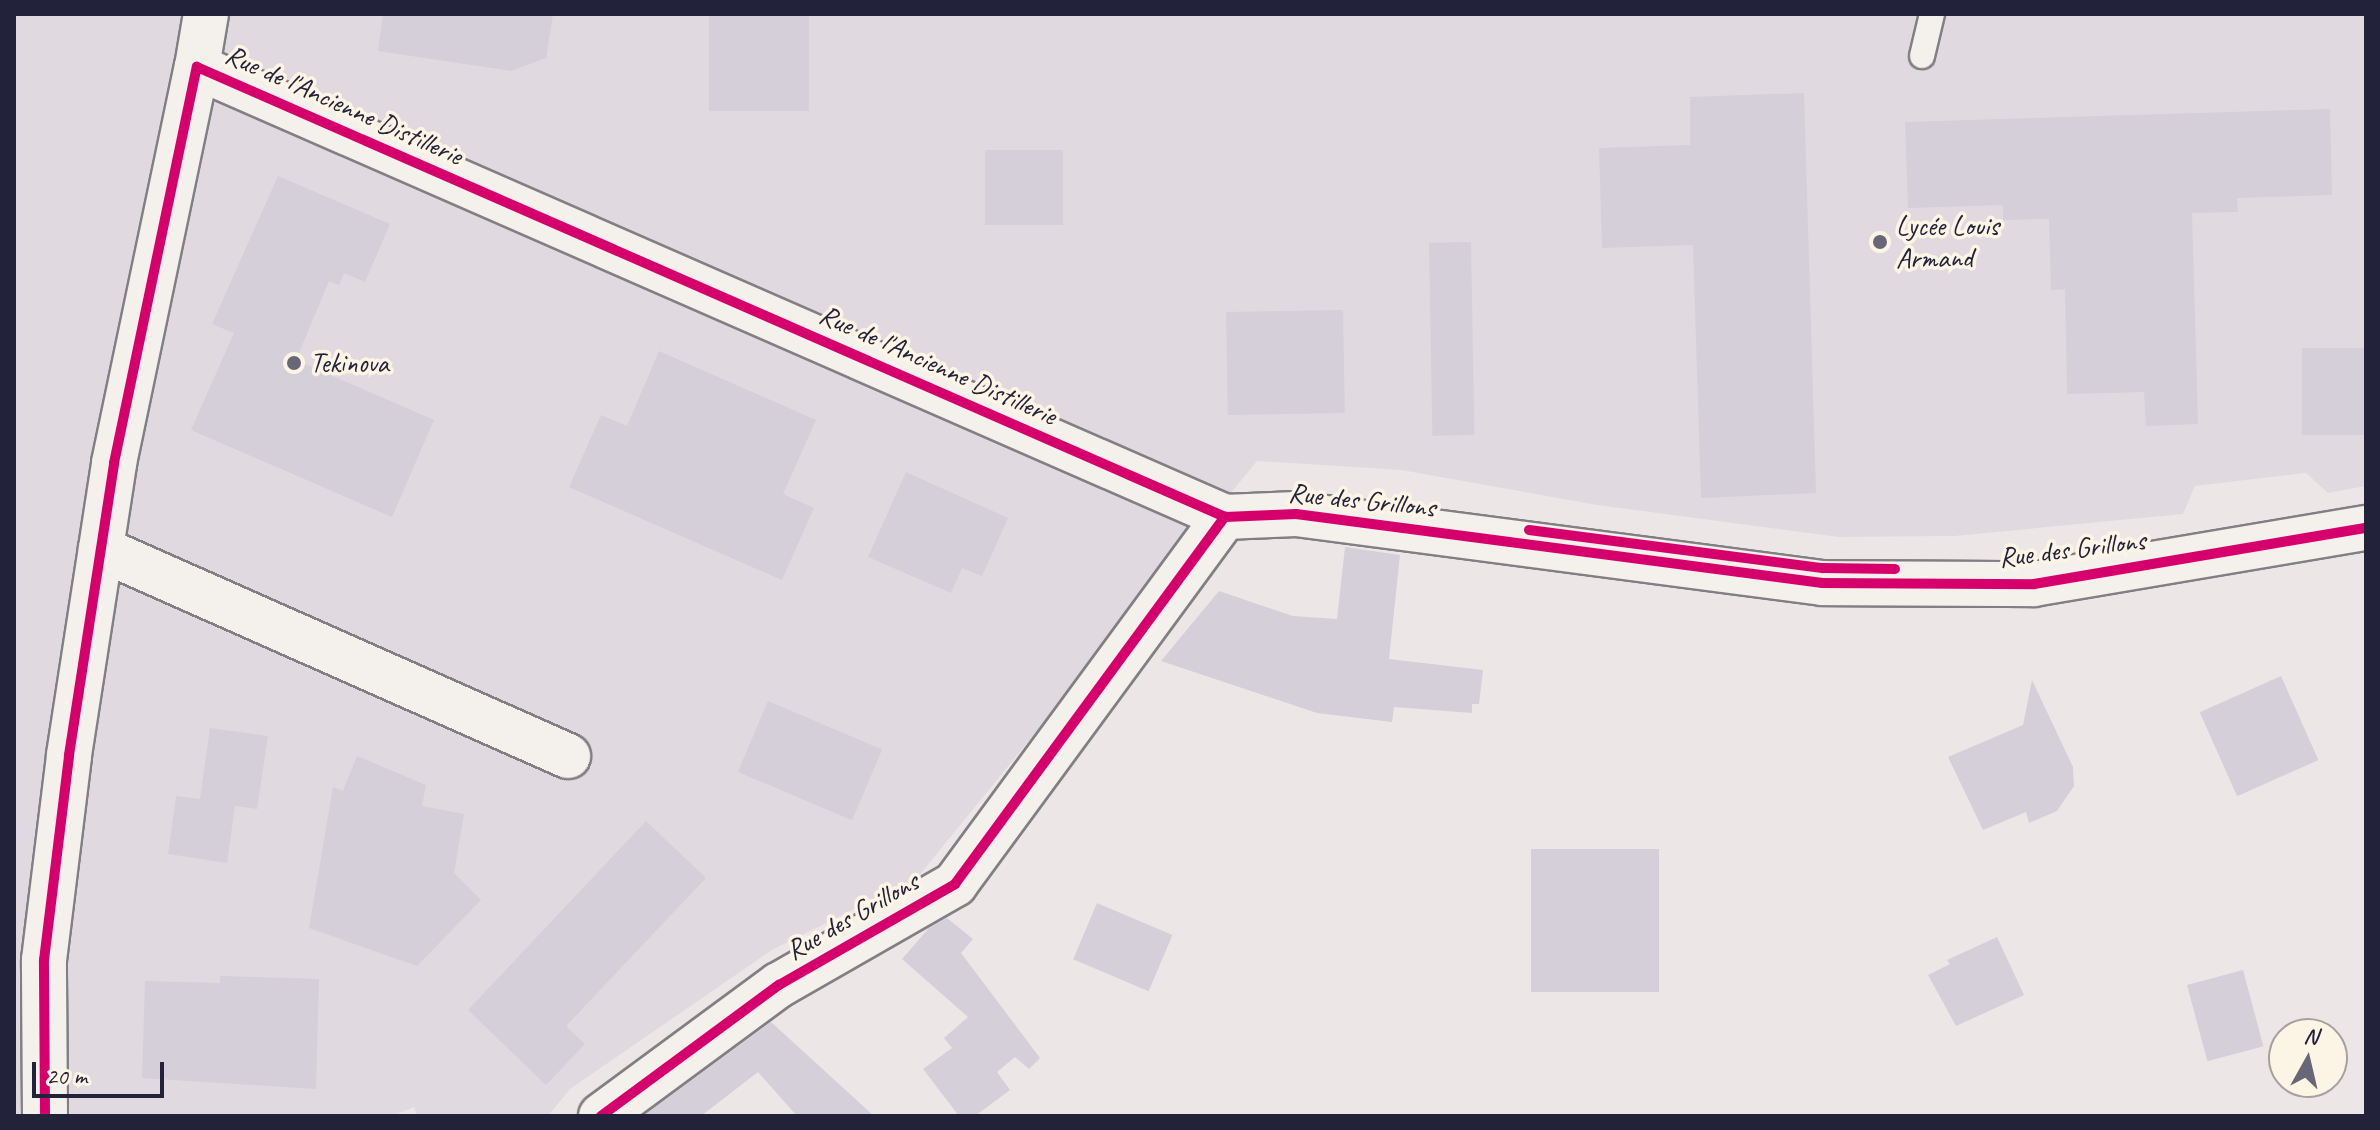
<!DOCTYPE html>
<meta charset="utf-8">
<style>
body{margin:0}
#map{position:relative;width:2380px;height:1130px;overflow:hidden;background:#ece7e6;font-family:Caveat,sans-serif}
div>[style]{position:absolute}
.built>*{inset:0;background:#e1d9e0}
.building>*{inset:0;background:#d4cfd8;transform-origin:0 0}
.roads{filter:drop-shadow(2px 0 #817f84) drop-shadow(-2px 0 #817f84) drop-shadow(0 2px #817f84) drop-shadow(0 -2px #817f84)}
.lane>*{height:24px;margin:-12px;padding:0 12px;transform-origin:12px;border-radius:12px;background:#f4f0eb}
.street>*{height:44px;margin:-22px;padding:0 22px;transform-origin:22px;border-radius:22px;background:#f4f0eb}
.cycleway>*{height:10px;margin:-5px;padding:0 5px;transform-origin:5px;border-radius:5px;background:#d6006c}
.dots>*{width:22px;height:22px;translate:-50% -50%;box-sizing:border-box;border:4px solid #fcf5e5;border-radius:50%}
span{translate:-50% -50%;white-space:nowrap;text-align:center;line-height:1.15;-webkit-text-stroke:7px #fcf5e5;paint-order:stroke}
.street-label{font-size:28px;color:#22223b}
.poi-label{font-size:28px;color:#22223b}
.left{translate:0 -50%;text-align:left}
.frame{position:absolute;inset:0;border:16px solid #22223b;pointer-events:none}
.north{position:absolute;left:2268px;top:1018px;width:80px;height:80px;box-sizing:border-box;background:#fcf5e5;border:2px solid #a5a1a1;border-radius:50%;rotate:8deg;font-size:22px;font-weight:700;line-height:32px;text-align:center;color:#22223b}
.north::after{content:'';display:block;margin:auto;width:28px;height:36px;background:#696777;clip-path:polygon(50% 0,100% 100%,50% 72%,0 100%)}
.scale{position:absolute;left:32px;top:1062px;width:132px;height:36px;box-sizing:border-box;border:4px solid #22223b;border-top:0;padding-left:10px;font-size:24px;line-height:28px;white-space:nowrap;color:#22223b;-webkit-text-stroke:6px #fcf5e5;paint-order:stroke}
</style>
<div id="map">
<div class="built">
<div style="clip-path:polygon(14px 14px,2366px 14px,2366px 486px,2328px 493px,2306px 473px,2195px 486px,2183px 514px,1955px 536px,1839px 537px,1597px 505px,1401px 470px,1257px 461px,917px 878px,772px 950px,570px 1089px,548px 1116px,417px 1116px,414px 1107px,392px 1116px,14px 1116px)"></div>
</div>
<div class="building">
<div style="clip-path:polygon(383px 14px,553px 14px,546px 58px,511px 71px,378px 51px)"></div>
<div style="left:709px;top:14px;width:100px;height:97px"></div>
<div style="clip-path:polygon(1804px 93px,1816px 493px,1701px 498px,1693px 245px,1602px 248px,1599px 148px,1690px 145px,1690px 97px)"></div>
<div style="clip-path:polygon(2330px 109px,2332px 195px,2237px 198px,2238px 212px,2192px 213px,2198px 424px,2146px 426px,2144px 392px,2067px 394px,2065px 289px,2051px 290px,2049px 219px,2003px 220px,2003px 205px,1908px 208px,1905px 122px)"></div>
<div style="left:985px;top:150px;width:78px;height:75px"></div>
<div style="clip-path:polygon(278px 176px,390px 224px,365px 282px,344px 273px,339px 285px,329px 281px,296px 360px,434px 420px,392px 517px,191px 430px,234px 333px,212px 324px)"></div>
<div style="left:1471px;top:242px;width:193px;height:42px;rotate:89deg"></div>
<div style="left:1343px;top:310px;width:103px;height:117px;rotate:89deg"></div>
<div style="left:2366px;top:348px;width:87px;height:64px;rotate:90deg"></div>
<div style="clip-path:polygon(659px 351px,816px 420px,783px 494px,814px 508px,782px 580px,569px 487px,601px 415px,627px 426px)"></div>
<div style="clip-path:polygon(906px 472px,1008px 518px,982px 576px,962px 568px,951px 593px,868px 557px)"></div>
<div style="clip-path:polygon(1345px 547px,1400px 555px,1389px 659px,1483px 670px,1479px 704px,1472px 704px,1472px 713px,1394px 707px,1392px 722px,1317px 713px,1161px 661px,1219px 591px,1293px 616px,1337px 619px)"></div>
<div style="left:2281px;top:676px;width:92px;height:89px;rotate:66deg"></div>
<div style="clip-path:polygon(2032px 680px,2073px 767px,2074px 786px,2057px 811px,2029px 823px,2026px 812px,1983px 830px,1948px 757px,2023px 725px)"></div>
<div style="left:768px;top:701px;width:124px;height:77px;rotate:23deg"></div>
<div style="clip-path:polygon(210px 728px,268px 736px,257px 809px,235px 806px,227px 863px,168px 854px,176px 796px,200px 799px)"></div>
<div style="clip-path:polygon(357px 756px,426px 785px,422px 806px,464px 814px,454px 873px,481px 900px,417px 966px,309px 928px,333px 787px,343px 791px)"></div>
<div style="clip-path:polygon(646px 821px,706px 878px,566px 1026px,585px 1044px,546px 1085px,468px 1010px)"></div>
<div style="left:1659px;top:849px;width:143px;height:128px;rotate:90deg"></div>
<div style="left:1097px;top:903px;width:82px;height:61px;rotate:23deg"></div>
<div style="clip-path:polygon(947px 918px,973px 939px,961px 953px,1040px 1058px,1029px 1069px,1015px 1057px,997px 1072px,1010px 1090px,975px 1116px,959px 1116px,923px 1069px,952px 1048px,944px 1038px,968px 1017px,902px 959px,929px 928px)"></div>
<div style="clip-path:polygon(1997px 937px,2024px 995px,1956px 1026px,1928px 975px,1950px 964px,1947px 960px)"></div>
<div style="left:2243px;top:970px;width:79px;height:58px;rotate:75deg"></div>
<div style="clip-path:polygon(220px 976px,319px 979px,316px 1089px,142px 1078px,145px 981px,220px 983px)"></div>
<div style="clip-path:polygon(771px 1022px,874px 1116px,797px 1116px,758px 1072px,701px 1116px,643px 1116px)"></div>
</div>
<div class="roads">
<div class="lane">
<div style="left:1922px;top:56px;width:43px;rotate:-76.6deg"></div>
</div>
<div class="street">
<div style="left:197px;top:67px;width:54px;rotate:-80.4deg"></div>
<div style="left:101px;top:549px;width:511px;rotate:23.91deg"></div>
<div style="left:45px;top:1116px;width:156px;rotate:-90.4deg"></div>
<div style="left:44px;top:960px;width:207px;rotate:-83deg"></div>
<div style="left:69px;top:755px;width:295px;rotate:-81.2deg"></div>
<div style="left:114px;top:463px;width:405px;rotate:-78.2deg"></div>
<div style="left:197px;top:67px;width:1122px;rotate:23.64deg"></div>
<div style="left:1225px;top:517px;width:71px;rotate:-2.4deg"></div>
<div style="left:1296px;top:514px;width:531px;rotate:7.47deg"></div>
<div style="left:1822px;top:583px;width:212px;rotate:0.3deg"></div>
<div style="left:2034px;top:584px;width:337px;rotate:-9.6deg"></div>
<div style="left:601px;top:1116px;width:221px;rotate:-36.4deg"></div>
<div style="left:779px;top:985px;width:203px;rotate:-29.8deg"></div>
<div style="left:955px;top:884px;width:456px;rotate:-53.7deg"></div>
</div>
</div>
<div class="cycleway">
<div style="left:1529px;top:530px;width:296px;rotate:7.4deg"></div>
<div style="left:1823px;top:568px;width:72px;rotate:0.8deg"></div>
<div style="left:45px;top:1116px;width:156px;rotate:-90.4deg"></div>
<div style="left:44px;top:960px;width:207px;rotate:-83deg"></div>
<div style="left:69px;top:755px;width:295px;rotate:-81.2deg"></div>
<div style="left:114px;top:463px;width:405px;rotate:-78.2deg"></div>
<div style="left:197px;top:67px;width:1122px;rotate:23.64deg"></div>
<div style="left:1225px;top:517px;width:71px;rotate:-2.4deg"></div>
<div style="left:1296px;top:514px;width:531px;rotate:7.47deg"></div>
<div style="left:1822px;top:583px;width:212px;rotate:0.3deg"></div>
<div style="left:2034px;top:584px;width:337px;rotate:-9.6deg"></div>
<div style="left:601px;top:1116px;width:221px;rotate:-36.4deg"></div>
<div style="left:779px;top:985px;width:203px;rotate:-29.8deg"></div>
<div style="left:955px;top:884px;width:456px;rotate:-53.7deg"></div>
</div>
<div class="dots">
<div style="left:1880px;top:242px;background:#696777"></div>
<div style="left:294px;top:363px;background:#696777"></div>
</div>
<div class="street-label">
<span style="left:344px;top:105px;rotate:24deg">Rue de l'Ancienne Distillerie</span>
<span style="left:938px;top:365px;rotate:24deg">Rue de l'Ancienne Distillerie</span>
<span style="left:1362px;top:500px;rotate:6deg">Rue des Grillons</span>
<span style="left:2072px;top:549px;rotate:-7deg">Rue des Grillons</span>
<span style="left:852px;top:916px;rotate:-30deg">Rue des Grillons</span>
</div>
<div class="poi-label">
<span class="left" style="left:1896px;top:242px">Lycée Louis<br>Armand</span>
<span class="left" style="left:310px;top:363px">Tekinova</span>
</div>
<div class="frame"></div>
<div class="north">N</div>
<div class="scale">20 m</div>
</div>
